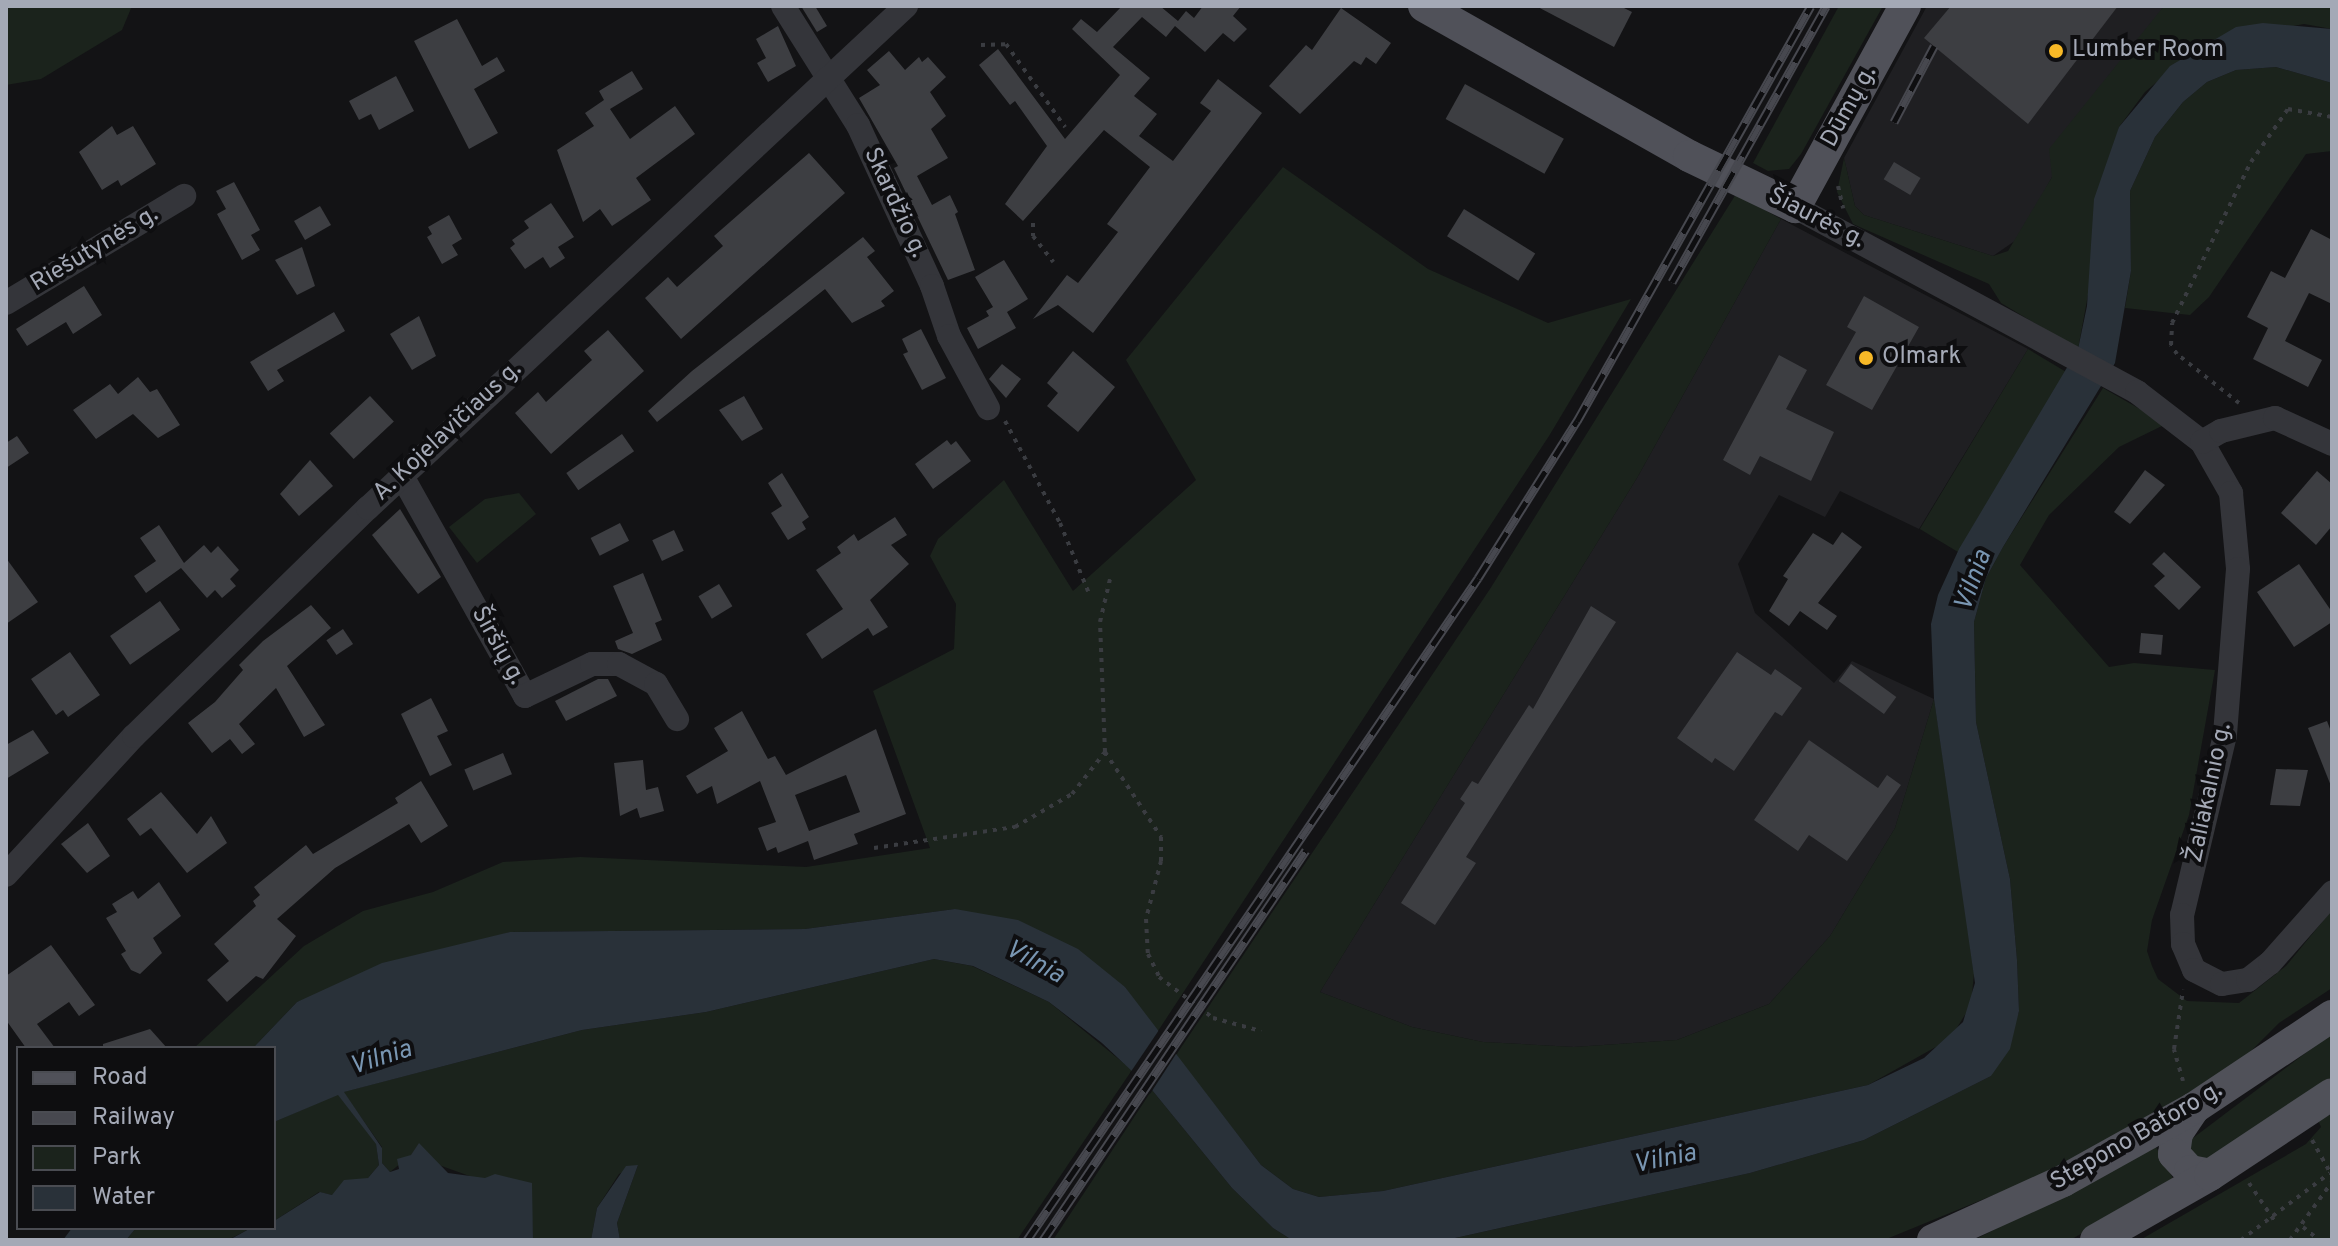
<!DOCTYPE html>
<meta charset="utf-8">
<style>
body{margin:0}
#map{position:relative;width:2338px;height:1246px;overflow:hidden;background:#131315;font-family:Overpass,sans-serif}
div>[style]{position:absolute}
.built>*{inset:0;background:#1f1f22}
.green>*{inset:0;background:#1b231c;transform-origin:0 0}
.water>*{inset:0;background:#293139}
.pier>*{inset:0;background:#131315}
.building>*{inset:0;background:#3d3e42;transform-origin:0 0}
.path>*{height:4px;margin-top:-2px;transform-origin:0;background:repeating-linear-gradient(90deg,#3a3c41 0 4px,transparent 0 10px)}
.minor>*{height:24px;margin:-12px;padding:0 12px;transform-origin:12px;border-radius:12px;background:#34353a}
.major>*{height:32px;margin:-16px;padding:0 16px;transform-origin:16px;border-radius:16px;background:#505159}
.rail>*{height:9px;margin-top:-4.5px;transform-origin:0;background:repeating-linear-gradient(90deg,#0e0e10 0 18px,#47484f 0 36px);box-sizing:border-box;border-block:2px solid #47484f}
.dots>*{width:22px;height:22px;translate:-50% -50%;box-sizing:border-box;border:4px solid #0e0e10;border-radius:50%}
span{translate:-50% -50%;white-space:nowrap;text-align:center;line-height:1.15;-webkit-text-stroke:8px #0e0e10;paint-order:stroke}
.poi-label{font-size:24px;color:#a4a9b6}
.left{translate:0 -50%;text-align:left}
.street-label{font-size:24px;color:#a4a9b6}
.water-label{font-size:26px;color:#7996b2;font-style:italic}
.frame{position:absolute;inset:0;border:8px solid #a4a9b6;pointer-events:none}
.legend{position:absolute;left:16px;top:1046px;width:260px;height:184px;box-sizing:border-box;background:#0e0e10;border:2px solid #4a4c52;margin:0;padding:10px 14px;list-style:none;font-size:24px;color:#a4a9b6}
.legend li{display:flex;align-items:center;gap:16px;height:40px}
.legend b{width:40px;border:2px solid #4a4c52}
</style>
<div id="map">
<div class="built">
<div style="clip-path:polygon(1927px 6px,2164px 6px,2052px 177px,2019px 238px,1993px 256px,1864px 215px,1855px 206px,1844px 158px)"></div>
<div style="clip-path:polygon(1781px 219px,2028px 349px,1919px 529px,1840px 491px,1825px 517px,1779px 495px,1738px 564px,1755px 613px,1834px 683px,1852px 661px,1934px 699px,1895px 828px,1830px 936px,1769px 1004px,1677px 1040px,1574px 1047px,1483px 1042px,1412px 1027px,1320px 992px,1637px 478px)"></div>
</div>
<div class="green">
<div style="clip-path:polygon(6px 6px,132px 6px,122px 30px,41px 79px,6px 85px)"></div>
<div style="clip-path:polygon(1839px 6px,1883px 6px,1801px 154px,1789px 169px,1768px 171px,1753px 163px)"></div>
<div style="clip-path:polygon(2164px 6px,2332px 6px,2332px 29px,2304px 24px,2204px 42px,2145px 92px,2119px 127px,2078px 349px,2001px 303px,1989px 284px,1853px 224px,1837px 192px,1844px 158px,1855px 206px,1864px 215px,1993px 256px,2008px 251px,2052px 177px,2049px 149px)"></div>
<div style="clip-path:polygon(2276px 67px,2332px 83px,2332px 151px,2306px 154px,2209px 297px,2190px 315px,2125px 308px,2131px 271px,2130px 191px,2155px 137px,2183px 102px,2207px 82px,2236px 70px)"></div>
<div style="clip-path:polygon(1283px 167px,1428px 269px,1548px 323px,1631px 299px,1549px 436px,1156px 1034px,1125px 987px,955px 909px,805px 929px,510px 932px,297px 1002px,253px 1048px,194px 1048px,304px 946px,363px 911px,433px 892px,503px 862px,580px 857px,806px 867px,930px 848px,873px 691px,954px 649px,956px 604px,930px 556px,938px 539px,1004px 480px,1073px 591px,1196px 480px,1126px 360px)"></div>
<div style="clip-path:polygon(1736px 194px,1781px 219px,1637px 478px,1320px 992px,1412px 1027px,1483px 1042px,1574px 1047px,1677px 1040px,1769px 1004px,1830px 936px,1895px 828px,1934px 699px,1975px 963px,1971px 1005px,1950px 1039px,1868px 1085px,1383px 1191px,1319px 1197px,1293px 1189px,1261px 1165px,1176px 1055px,1490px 589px)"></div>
<div style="left:2028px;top:349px;width:47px;height:210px;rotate:31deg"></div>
<div style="clip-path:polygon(2103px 388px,2166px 424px,2119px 447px,2049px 515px,2020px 565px,2109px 667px,2134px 663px,2215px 670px,2189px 815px,2152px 920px,2147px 951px,2152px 966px,2158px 979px,2187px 1001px,2239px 1003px,2286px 966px,2332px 910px,2332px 988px,2279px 1023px,2243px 1059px,2172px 1104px,2052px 1171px,1884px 1240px,1446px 1240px,1750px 1173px,1864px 1140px,1991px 1076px,2019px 1012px,2017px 960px,2010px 879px,1976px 722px,1974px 622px,1986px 578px,2003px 547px)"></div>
<div style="clip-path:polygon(519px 493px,536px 514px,477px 563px,449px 527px,485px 499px)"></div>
<div style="clip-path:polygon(934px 959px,972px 966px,1049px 1002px,1132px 1070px,1017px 1240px,620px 1240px,617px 1223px,638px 1165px,619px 1174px,597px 1208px,591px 1240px,533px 1240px,531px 1198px,411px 1155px,390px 1172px,382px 1163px,382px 1147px,343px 1092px,582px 1030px,706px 1012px)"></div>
<div style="clip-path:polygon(2332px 1033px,2332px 1077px,2201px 1164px,2187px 1147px,2189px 1141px)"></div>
<div style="clip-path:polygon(1152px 1090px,1232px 1188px,1273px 1228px,1292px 1240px,1053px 1240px)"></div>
<div style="clip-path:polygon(338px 1094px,376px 1143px,379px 1165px,368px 1178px,332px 1195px,319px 1192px,274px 1221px,274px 1122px)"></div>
<div style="clip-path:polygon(2332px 1114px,2332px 1240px,2140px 1240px,2306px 1144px,2321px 1127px,2318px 1120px)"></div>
<div style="clip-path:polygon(2156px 1147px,2175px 1182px,2070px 1240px,1974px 1240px)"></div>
<div style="clip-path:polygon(136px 1228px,251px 1228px,228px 1240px,126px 1240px)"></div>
</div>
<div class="water">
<div style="clip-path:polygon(2263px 23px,2332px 29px,2332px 83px,2276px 67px,2236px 70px,2207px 82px,2183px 102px,2155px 137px,2130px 191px,2131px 271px,2115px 363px,2003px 547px,1986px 578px,1974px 622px,1976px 722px,2010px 879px,2017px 960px,2019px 1011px,2010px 1049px,1991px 1076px,1864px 1140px,1750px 1173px,1446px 1240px,1292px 1240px,1273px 1228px,1232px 1188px,1152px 1090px,1102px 1043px,1049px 1002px,973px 966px,934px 959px,706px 1012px,582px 1030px,344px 1092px,382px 1148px,382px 1163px,390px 1172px,399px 1169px,397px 1159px,411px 1155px,419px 1143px,448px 1173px,485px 1178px,495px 1174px,532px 1183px,533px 1240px,229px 1240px,251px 1228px,274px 1228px,274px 1221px,320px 1192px,332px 1195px,344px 1180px,368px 1178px,379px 1165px,376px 1144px,338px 1095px,274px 1122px,274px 1048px,253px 1048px,297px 1002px,382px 963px,510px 932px,805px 929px,955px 909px,1018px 920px,1078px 949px,1125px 987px,1261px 1165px,1293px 1189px,1319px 1197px,1383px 1191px,1868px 1085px,1924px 1058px,1963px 1022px,1975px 983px,1934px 699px,1931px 624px,1938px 595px,1959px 549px,2078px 349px,2087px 306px,2094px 199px,2119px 127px,2170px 66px,2236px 27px)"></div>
<div style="clip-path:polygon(638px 1165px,617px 1223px,620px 1240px,591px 1240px,597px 1208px,626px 1166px)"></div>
<div style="clip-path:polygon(72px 1228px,136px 1228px,126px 1240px,63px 1240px)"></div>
</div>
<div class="pier">
<div style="clip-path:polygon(1159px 1030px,1178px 1051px,1150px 1094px,1130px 1073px)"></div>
</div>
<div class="building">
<div style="clip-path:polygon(801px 6px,815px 6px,827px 26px,817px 32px)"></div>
<div style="clip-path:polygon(1122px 6px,1160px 6px,1178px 21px,1186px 11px,1194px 18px,1203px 6px,1241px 6px,1233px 16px,1247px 29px,1234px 42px,1223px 33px,1205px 52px,1175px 26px,1166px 37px,1142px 17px,1113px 47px,1150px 78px,1134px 96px,1157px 114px,1139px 136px,1173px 161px,1211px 111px,1200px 103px,1218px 79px,1262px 113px,1093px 333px,1058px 305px,1033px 319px,1067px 275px,1078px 283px,1118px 232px,1107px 224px,1150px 167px,1104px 130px,1023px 221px,1005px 204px,1047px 146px,1015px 101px,1010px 105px,979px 65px,998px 49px,1065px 139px,1120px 75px,1072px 29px,1081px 19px,1097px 32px)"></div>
<div style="clip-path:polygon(1536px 6px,1620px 6px,1632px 12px,1614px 47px)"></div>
<div style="clip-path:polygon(1951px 6px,2118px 6px,2028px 124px,1924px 38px)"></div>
<div style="clip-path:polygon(1341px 8px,1391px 43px,1376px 64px,1366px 57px,1361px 65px,1354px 61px,1300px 114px,1269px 86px,1306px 45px,1312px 50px)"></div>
<div style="clip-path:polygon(457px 19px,482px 66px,497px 57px,505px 71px,474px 89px,498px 133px,469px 149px,414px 41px)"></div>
<div style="clip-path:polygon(778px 26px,796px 66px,768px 82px,757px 63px,766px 58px,756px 39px)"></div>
<div style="clip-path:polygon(889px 51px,905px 70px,919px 57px,922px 62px,928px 57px,946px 77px,930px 92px,946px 116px,931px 129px,948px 158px,917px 176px,932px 205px,950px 195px,958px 212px,955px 214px,975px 270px,948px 280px,894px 168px,898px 166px,859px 98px,880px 85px,867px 70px)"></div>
<div style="clip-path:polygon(632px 71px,643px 89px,610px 109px,630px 139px,675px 106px,695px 134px,636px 178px,651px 200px,612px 226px,600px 209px,583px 222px,557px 150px,594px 126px,585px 113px,604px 100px,599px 91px)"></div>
<div style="clip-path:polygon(396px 76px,414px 111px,379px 130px,371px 114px,359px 120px,349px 101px)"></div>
<div style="left:1465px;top:84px;width:113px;height:40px;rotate:29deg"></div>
<div style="clip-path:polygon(112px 126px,117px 135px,133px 126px,156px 164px,121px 186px,118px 180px,102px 190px,79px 152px)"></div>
<div style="clip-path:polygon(809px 153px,845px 193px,681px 339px,645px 298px,668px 277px,677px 287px,723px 246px,714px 236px)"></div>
<div style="left:1894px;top:162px;width:31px;height:20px;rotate:31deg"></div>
<div style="clip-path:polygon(234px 182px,260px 230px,251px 235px,260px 250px,242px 260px,217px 214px,226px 209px,216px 191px)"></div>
<div style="clip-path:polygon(551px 203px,574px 237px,558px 247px,565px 258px,550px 268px,543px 257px,525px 269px,510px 248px,515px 244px,512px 240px,529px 228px,524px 221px)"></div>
<div style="left:320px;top:206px;width:22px;height:30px;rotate:60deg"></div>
<div style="left:1464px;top:209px;width:84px;height:32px;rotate:32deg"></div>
<div style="clip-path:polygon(449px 215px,462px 239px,452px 245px,458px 255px,442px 264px,427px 237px,432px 234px,428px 227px)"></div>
<div style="clip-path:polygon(2311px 229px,2332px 240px,2332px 304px,2309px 293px,2285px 341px,2322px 360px,2308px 387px,2253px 359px,2268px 328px,2247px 317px,2271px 271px,2285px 278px)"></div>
<div style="clip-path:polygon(863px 237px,875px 251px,867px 257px,894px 291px,881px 301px,885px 306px,852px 323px,825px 289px,657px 422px,648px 411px,692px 371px)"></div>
<div style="clip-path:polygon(302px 247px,315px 286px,297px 295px,275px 260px)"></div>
<div style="clip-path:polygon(1004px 260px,1028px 299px,1007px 312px,1016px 328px,978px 349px,967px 328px,989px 316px,986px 311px,993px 307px,975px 277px)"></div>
<div style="clip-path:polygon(84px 286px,102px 315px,73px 334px,66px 322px,27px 346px,16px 329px)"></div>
<div style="clip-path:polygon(1864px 296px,1919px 327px,1872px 410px,1826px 385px,1856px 332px,1847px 327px)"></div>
<div style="clip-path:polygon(334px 312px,345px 331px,277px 370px,284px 381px,268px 391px,250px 362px)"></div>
<div style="clip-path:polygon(419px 316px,436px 356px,412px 370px,390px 334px)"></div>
<div style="clip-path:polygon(921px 329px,946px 378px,922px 390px,903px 354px,908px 352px,902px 339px)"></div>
<div style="clip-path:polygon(608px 330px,644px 371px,551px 454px,515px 413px,538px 392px,546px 402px,592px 360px,584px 351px)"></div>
<div style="clip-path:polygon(1073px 351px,1115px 387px,1078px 432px,1047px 406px,1058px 393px,1047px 383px)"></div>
<div style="clip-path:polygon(1779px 355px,1807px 370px,1786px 409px,1834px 432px,1811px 481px,1760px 456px,1750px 475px,1723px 460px)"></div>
<div style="clip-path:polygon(1002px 364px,1021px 379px,1006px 398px,989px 379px)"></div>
<div style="clip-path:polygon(138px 377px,150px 392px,157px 389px,180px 425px,158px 438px,133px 414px,96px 439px,73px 410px,110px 384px,118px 394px)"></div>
<div style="left:370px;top:396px;width:35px;height:55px;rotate:47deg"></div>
<div style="clip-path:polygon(744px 396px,763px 429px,742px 441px,719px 410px)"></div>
<div style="left:622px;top:434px;width:21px;height:68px;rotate:55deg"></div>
<div style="clip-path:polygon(17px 436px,29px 453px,6px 468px,6px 443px)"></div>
<div style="clip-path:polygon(947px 440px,951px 445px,956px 441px,971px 461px,933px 489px,915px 464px)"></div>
<div style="clip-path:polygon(310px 460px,333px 486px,299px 516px,280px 494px)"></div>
<div style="clip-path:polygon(2145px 470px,2165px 485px,2130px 524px,2114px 512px)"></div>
<div style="clip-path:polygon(2317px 471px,2332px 484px,2332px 526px,2316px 545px,2281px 513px)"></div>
<div style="clip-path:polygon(782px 473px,809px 517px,802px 522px,806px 529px,788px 540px,771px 513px,782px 506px,768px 483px)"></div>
<div style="clip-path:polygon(400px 509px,441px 577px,418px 594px,372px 535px)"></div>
<div style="clip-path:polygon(895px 517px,907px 535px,891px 545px,909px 564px,870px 600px,888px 627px,873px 636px,868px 628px,822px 659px,806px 634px,843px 609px,816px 570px,841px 553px,837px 547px,854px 534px,858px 541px)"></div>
<div style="left:620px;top:523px;width:20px;height:33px;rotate:63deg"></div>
<div style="clip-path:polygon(159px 525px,184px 563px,204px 545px,211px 553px,218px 546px,239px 570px,230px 579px,236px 586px,222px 598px,215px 590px,207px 598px,181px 568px,146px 593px,134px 576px,156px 561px,140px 538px)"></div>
<div style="left:674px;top:530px;width:23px;height:24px;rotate:65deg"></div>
<div style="clip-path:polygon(1842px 532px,1862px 547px,1818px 603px,1837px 616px,1827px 630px,1800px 611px,1789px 626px,1769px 611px,1788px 579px,1783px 576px,1813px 533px,1833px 545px)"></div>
<div style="clip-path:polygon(2164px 552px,2201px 587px,2179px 610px,2154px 586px,2165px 576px,2152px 564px)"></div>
<div style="clip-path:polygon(6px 558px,38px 602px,6px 624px)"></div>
<div style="clip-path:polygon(2299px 564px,2332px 612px,2332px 622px,2294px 647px,2257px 592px)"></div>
<div style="clip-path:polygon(643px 573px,662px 620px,655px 623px,662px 640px,632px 654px,618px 649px,615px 641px,633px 633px,613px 586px)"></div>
<div style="left:719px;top:584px;width:26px;height:24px;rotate:59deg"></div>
<div style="left:160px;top:601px;width:35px;height:61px;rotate:55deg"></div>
<div style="clip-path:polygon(311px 605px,331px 628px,287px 666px,325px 725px,304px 737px,276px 688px,239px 724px,255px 744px,242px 754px,230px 739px,212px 753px,188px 723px,215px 702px,243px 670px,239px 665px,263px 641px)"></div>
<div style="clip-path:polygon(1591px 606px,1616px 622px,1466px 857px,1476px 863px,1435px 925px,1401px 903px,1465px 803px,1460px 799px,1472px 781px,1478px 784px,1529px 705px,1533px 709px)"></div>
<div style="left:343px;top:629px;width:18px;height:20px;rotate:56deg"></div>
<div style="left:2141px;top:633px;width:22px;height:20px;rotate:5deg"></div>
<div style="clip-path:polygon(70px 652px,100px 695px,68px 717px,63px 710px,56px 715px,31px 679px)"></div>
<div style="clip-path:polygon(1737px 652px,1771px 675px,1775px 669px,1802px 688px,1782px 716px,1775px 712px,1734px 771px,1715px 758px,1712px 763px,1677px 738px)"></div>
<div style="left:1851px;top:664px;width:56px;height:21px;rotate:36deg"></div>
<div style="clip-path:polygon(598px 679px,608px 679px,617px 696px,566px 721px,555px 701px)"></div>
<div style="clip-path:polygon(431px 698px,448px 731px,437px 736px,452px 765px,430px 776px,401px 714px)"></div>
<div style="clip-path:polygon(evenodd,742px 711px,768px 759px,775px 756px,786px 775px,876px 729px,906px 814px,854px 834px,858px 844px,814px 860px,808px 841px,778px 853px,776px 847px,767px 851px,758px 828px,776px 822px,760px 781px,717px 804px,712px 786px,697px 794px,686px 776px,728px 751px,714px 728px,742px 711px,846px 775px,860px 812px,809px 831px,795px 795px,846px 775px)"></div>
<div style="clip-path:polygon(2327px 721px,2332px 734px,2331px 786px,2308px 728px)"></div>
<div style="clip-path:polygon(33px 730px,49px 753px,6px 779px,6px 745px)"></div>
<div style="clip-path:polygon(1809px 740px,1878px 788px,1887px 775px,1901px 785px,1847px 861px,1809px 835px,1798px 851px,1754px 820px)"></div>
<div style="left:503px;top:753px;width:23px;height:42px;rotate:67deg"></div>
<div style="clip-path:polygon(643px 760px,646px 790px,658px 787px,664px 811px,640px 818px,637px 808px,620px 816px,614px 763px)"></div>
<div style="clip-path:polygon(2276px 769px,2308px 770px,2300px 806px,2270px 805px)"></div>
<div style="clip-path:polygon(421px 781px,448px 826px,421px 843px,409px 824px,335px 868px,277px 919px,296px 936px,263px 979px,256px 976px,227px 1002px,207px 980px,229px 961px,214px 944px,256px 906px,253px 901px,260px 895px,254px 887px,306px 845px,313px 854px,398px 803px,395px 798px)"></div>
<div style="clip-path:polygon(161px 792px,197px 834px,211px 816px,227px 843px,187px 873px,151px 828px,140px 836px,127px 819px)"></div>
<div style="clip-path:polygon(88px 823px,110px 856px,87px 873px,61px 844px)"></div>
<div style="clip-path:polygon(159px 882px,181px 916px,153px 938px,162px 953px,140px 974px,131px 970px,121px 954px,126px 951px,106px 918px,117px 912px,112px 904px,133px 891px,138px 899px)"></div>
<div style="clip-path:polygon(51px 945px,95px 1005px,79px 1016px,69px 1002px,37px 1024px,55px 1048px,26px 1048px,6px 1020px,6px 976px)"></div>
<div style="clip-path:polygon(150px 1029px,167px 1048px,103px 1048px,103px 1044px)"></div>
</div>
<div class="path">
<div style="left:981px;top:45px;width:25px;rotate:-2deg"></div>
<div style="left:1006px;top:44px;width:102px;rotate:54.6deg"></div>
<div style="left:1838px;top:186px;width:23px;rotate:77deg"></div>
<div style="left:1033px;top:223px;width:13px;rotate:90deg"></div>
<div style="left:1033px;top:236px;width:33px;rotate:52deg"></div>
<div style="left:2239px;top:403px;width:79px;rotate:-141.7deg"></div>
<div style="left:2177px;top:354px;width:11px;rotate:-124deg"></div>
<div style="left:2171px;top:345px;width:22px;rotate:-87deg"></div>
<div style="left:2172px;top:323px;width:179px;rotate:-63.9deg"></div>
<div style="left:2251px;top:162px;width:65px;rotate:-55.1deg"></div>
<div style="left:2288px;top:109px;width:45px;rotate:10.3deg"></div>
<div style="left:1005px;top:421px;width:116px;rotate:61.7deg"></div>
<div style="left:1060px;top:523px;width:74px;rotate:67.6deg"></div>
<div style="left:1105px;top:752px;width:102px;rotate:56.6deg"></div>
<div style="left:1161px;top:837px;width:24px;rotate:90deg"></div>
<div style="left:1161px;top:861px;width:60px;rotate:104.5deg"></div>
<div style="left:1146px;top:919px;width:35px;rotate:87deg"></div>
<div style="left:1148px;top:954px;width:25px;rotate:64deg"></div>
<div style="left:1159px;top:977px;width:68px;rotate:37.2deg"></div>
<div style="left:1213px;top:1018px;width:50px;rotate:15.2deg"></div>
<div style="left:874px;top:848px;width:143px;rotate:-8.5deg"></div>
<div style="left:1015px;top:827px;width:66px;rotate:-30.1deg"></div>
<div style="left:1072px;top:794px;width:53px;rotate:-51.8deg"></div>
<div style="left:1105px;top:752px;width:130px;rotate:-92.2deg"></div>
<div style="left:1100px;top:622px;width:44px;rotate:-76.9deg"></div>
<div style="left:2183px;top:1081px;width:33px;rotate:-106deg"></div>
<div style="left:2174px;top:1049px;width:60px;rotate:-81.3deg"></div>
<div style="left:2312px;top:1140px;width:41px;rotate:60.9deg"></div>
<div style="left:2249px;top:1183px;width:45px;rotate:56deg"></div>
<div style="left:2303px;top:1227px;width:21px;rotate:39deg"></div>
<div style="left:2241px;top:1240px;width:111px;rotate:-37deg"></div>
<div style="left:2290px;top:1240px;width:72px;rotate:-54.1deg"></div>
</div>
<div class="minor">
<div style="left:783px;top:6px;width:141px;rotate:57.8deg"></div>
<div style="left:858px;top:125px;width:177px;rotate:65.3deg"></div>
<div style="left:932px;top:286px;width:53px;rotate:71.2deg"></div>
<div style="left:949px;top:336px;width:82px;rotate:61.6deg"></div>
<div style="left:1795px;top:207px;width:389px;rotate:28.4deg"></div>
<div style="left:2137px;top:392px;width:82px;rotate:37.6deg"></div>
<div style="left:2202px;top:442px;width:59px;rotate:60.4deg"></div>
<div style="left:2231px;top:493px;width:76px;rotate:84.7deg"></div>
<div style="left:2238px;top:569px;width:167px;rotate:94.5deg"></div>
<div style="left:2225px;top:735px;width:185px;rotate:103.4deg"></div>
<div style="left:2182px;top:915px;width:29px;rotate:88deg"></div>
<div style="left:2183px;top:944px;width:28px;rotate:67deg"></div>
<div style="left:2194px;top:970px;width:31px;rotate:27deg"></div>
<div style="left:2222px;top:984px;width:26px;rotate:-9deg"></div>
<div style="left:2248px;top:980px;width:28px;rotate:-38deg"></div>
<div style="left:2270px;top:963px;width:94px;rotate:-48.5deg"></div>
<div style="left:6px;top:303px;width:208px;rotate:-31deg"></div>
<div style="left:2202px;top:442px;width:22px;rotate:-30deg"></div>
<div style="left:2221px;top:431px;width:56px;rotate:-13.5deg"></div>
<div style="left:2275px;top:418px;width:63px;rotate:24.5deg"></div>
<div style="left:402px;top:476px;width:252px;rotate:60.8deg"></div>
<div style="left:525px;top:696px;width:74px;rotate:-25.5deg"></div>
<div style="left:592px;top:664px;width:27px"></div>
<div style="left:619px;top:664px;width:42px;rotate:28.4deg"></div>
<div style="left:656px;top:684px;width:41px;rotate:59deg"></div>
<div style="left:6px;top:875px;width:189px;rotate:-47.4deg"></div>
<div style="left:134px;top:736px;width:327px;rotate:-44.3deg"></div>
<div style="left:368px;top:508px;width:736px;rotate:-43.02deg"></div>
</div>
<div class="major">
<div style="left:1424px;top:6px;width:305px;rotate:29.5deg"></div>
<div style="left:1689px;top:156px;width:118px;rotate:25.7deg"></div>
<div style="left:1795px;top:207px;width:229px;rotate:-61.3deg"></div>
<div style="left:2194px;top:1108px;width:30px;rotate:124deg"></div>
<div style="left:2177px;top:1133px;width:21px;rotate:98deg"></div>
<div style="left:2174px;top:1154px;width:23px;rotate:47deg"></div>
<div style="left:2190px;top:1171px;width:20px;rotate:11deg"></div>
<div style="left:1933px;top:1240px;width:143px;rotate:-24.4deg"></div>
<div style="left:2063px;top:1181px;width:150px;rotate:-29.1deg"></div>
<div style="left:2194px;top:1108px;width:166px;rotate:-33.7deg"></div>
<div style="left:2096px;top:1240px;width:131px;rotate:-29.7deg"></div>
<div style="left:2210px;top:1175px;width:146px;rotate:-33.6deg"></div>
</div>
<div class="rail">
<div style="left:1894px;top:122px;width:86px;rotate:-62.2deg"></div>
<div style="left:1672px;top:282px;width:316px;rotate:-60.8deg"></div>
<div style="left:1027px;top:1240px;width:801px;rotate:-55.73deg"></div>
<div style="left:1478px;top:578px;width:186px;rotate:-57.8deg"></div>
<div style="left:1577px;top:421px;width:476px;rotate:-60.6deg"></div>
<div style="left:1043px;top:1240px;width:470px;rotate:-56deg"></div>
</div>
<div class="dots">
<div style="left:2056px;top:51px;background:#f8b927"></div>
<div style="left:1866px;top:358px;background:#f8b927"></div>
</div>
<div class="poi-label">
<span class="left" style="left:2072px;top:51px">Lumber Room</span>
<span class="left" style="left:1882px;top:358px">Olmark</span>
</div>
<div class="street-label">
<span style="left:1850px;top:107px;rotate:-61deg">Dūmų g.</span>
<span style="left:894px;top:203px;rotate:65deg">Skardžio g.</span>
<span style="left:1816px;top:219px;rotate:27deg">Šiaurės g.</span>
<span style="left:95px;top:250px;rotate:-31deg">Riešutynės g.</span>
<span style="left:448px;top:432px;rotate:-43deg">A. Kojelavičiaus g.</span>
<span style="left:497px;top:646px;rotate:61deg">Širšių g.</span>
<span style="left:2210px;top:793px;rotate:-78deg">Žaliakalnio g.</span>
<span style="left:2137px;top:1137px;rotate:-30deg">Stepono Batoro g.</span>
</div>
<div class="water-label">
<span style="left:1974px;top:581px;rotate:-70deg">Vilnia</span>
<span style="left:1034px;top:963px;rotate:29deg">Vilnia</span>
<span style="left:381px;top:1059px;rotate:-18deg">Vilnia</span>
<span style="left:1665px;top:1160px;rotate:-12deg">Vilnia</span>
</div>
<div class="frame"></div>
<ul class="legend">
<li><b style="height:10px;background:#505159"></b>Road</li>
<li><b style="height:10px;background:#47484f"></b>Railway</li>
<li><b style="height:22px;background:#1b231c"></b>Park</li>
<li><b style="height:22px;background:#293139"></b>Water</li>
</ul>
</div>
